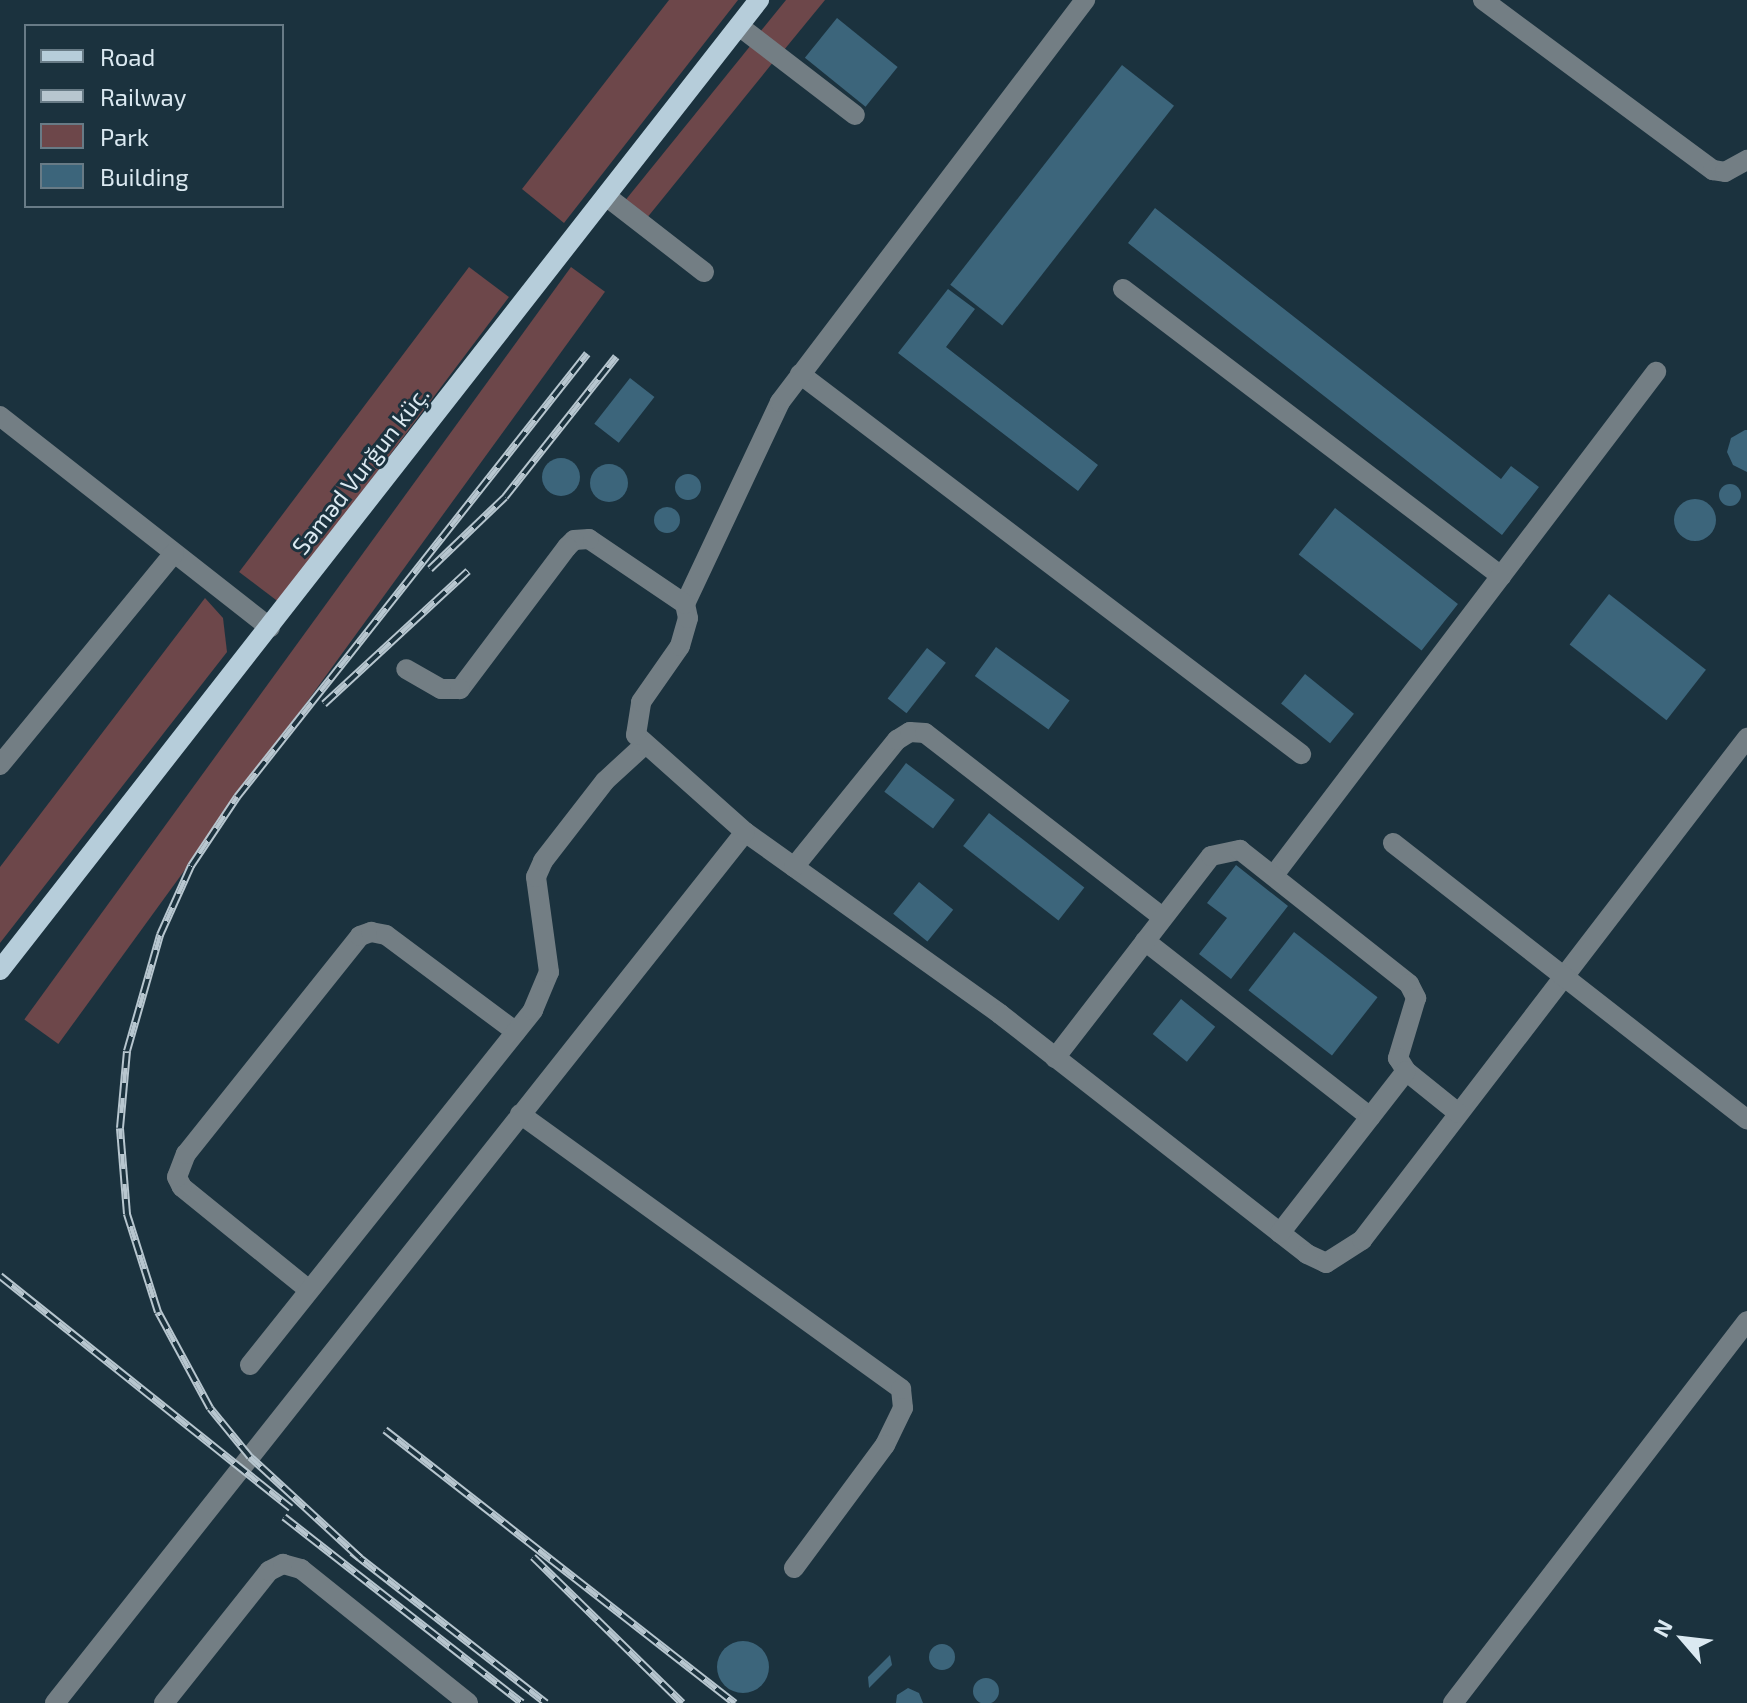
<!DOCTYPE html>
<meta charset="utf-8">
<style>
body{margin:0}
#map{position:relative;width:1747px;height:1703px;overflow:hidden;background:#1b323e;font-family:"Exo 2",sans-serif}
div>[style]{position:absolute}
.green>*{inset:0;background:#6d474a;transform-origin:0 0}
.building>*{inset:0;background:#3c657b;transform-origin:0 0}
.round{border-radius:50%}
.minor>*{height:20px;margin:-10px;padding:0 10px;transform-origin:10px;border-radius:10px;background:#737e84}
.major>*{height:20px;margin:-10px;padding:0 10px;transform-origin:10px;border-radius:10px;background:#b6cdda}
.rail>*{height:8px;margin-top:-4px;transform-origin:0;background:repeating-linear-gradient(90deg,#1b323e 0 15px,#b7c6cf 0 30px);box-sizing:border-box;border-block:2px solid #b7c6cf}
span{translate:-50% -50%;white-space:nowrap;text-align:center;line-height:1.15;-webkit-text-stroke:6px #1b323e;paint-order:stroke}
.street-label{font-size:24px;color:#dbe9f1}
.legend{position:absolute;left:24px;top:24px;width:260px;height:184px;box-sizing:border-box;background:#1b323e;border:2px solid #687b86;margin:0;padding:10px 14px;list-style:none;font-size:24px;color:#dbe9f1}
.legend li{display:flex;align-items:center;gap:16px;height:40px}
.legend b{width:40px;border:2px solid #687b86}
.north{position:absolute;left:1643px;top:1599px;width:80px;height:80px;-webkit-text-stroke:6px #1b323e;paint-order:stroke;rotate:298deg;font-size:22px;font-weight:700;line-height:32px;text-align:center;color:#dbe9f1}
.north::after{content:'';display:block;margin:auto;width:28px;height:36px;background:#dbe9f1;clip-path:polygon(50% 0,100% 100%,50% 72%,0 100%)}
</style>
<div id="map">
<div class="green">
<div style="clip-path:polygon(669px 0,738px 0,564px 223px,522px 189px)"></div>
<div style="clip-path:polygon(786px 0,825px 0,784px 50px,760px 32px)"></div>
<div style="left:751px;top:45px;width:28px;height:199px;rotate:39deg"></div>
<div style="left:469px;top:267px;width:50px;height:382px;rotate:37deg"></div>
<div style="left:571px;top:267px;width:42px;height:930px;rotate:36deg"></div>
<div style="clip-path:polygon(205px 598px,223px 618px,227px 652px,0 943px,0 867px)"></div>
</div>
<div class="building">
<div style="left:837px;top:18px;width:78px;height:51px;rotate:39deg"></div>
<div style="left:1122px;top:65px;width:66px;height:279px;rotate:38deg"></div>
<div style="clip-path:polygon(1155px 208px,1501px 479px,1511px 466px,1539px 487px,1502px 535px,1128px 243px)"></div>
<div style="clip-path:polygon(948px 289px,975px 309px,946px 347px,1098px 465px,1078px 491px,898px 353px)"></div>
<div style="left:630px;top:378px;width:31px;height:58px;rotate:38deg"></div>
<div style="clip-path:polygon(1745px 430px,1747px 430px,1747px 472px,1733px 465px,1727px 452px,1731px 438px)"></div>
<div class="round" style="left:542px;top:458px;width:38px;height:38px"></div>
<div class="round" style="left:590px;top:464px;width:38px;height:38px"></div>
<div class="round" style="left:675px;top:474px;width:26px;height:26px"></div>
<div class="round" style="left:1719px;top:484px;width:22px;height:22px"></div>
<div class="round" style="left:1674px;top:499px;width:42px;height:42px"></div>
<div class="round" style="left:654px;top:507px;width:26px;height:26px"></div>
<div style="left:1335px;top:508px;width:156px;height:59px;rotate:38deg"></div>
<div style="left:1609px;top:594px;width:123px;height:64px;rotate:38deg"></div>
<div style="left:996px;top:647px;width:91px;height:36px;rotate:36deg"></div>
<div style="left:927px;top:648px;width:24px;height:64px;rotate:38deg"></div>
<div style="left:1305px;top:674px;width:63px;height:38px;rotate:39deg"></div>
<div style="left:906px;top:763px;width:61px;height:36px;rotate:37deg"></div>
<div style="left:989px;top:813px;width:121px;height:42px;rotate:38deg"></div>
<div style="clip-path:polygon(1236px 865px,1288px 906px,1231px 979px,1199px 954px,1227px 918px,1207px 903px)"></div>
<div style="left:919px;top:882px;width:44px;height:41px;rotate:39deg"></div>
<div style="left:1294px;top:932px;width:106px;height:74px;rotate:38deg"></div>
<div style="left:1181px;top:999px;width:44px;height:45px;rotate:39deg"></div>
<div class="round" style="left:717px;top:1641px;width:52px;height:52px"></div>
<div class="round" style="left:929px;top:1644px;width:26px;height:26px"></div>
<div style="clip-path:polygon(890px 1655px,892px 1665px,869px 1688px,868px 1677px)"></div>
<div class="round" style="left:973px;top:1678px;width:26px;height:26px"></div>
<div style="clip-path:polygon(908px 1688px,919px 1693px,923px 1703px,896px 1703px,897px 1695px)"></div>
</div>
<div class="minor">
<div style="left:1483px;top:0;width:286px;rotate:36.5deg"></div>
<div style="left:1713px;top:170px;width:12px;rotate:9deg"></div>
<div style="left:1725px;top:172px;width:25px;rotate:-29deg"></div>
<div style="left:739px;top:26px;width:146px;rotate:37.5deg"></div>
<div style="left:606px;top:196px;width:124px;rotate:37.8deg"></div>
<div style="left:1123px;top:289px;width:475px;rotate:37.2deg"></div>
<div style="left:800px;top:374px;width:629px;rotate:37.18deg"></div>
<div style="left:0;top:416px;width:343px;rotate:38.1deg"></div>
<div style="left:685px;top:604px;width:223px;rotate:-64.8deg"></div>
<div style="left:780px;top:402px;width:505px;rotate:-52.81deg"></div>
<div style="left:0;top:765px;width:274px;rotate:-50.6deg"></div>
<div style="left:745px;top:832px;width:313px;rotate:35.5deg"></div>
<div style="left:1000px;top:1014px;width:390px;rotate:38deg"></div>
<div style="left:1307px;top:1254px;width:21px;rotate:25deg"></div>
<div style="left:1326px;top:1263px;width:43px;rotate:-32.6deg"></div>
<div style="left:1362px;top:1240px;width:633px;rotate:-52.51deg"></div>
<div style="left:1393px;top:843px;width:449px;rotate:38deg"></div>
<div style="left:794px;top:867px;width:164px;rotate:-51deg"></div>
<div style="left:897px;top:740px;width:15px;rotate:-32deg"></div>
<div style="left:910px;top:732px;width:15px;rotate:4deg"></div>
<div style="left:925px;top:733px;width:300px;rotate:37.8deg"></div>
<div style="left:1274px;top:875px;width:632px;rotate:-52.79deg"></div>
<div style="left:1145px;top:941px;width:286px;rotate:38deg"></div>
<div style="left:1055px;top:1058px;width:255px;rotate:-52.3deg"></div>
<div style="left:1211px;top:856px;width:30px;rotate:-12deg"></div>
<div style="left:1240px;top:850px;width:216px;rotate:38.4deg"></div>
<div style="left:1409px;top:984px;width:16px;rotate:63deg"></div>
<div style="left:1416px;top:998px;width:63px;rotate:106.7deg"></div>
<div style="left:1398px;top:1058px;width:15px;rotate:58deg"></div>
<div style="left:1406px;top:1071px;width:67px;rotate:38.9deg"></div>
<div style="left:520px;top:1114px;width:470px;rotate:35.8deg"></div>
<div style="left:901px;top:1389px;width:19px;rotate:84deg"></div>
<div style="left:903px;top:1408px;width:41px;rotate:115.9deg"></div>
<div style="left:885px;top:1445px;width:153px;rotate:126.5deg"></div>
<div style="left:1280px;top:1233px;width:205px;rotate:-52.1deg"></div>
<div style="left:309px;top:1290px;width:164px;rotate:-141deg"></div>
<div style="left:182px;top:1187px;width:11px;rotate:-117deg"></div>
<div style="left:177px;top:1177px;width:25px;rotate:-69deg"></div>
<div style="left:186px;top:1154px;width:279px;rotate:-51.4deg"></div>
<div style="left:360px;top:936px;width:12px;rotate:-20deg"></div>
<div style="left:371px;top:932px;width:15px;rotate:11deg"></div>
<div style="left:386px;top:935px;width:162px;rotate:36.7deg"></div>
<div style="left:250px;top:1365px;width:454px;rotate:-51.4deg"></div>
<div style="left:533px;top:1010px;width:41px;rotate:-67.2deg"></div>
<div style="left:549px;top:972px;width:96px;rotate:-97.8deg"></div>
<div style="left:536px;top:877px;width:17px;rotate:-66deg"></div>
<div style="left:543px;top:861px;width:101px;rotate:-52.2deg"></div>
<div style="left:605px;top:781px;width:52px;rotate:-42.6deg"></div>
<div style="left:55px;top:1703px;width:1111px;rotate:-51.61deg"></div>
<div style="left:745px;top:832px;width:146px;rotate:-138.3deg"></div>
<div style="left:636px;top:735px;width:33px;rotate:-81deg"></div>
<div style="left:641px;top:702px;width:68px;rotate:-55.1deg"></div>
<div style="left:680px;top:646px;width:29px;rotate:-74deg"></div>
<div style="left:688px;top:618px;width:14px;rotate:-102deg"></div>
<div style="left:685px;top:604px;width:116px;rotate:-145.9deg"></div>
<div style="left:589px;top:539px;width:15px;rotate:176deg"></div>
<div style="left:574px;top:540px;width:10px;rotate:135deg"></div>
<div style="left:567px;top:547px;width:178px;rotate:127deg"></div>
<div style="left:460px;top:689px;width:19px;rotate:180deg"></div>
<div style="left:441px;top:689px;width:40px;rotate:-150.3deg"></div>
<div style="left:164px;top:1703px;width:169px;rotate:-51.5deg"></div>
<div style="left:269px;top:1571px;width:16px;rotate:-27deg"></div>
<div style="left:283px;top:1564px;width:19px;rotate:16deg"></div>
<div style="left:301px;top:1569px;width:214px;rotate:38.7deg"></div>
<div style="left:1453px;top:1703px;width:482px;rotate:-52.4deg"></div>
</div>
<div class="major">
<div style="left:0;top:970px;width:1232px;rotate:-51.96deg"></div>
</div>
<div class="rail">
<div style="left:430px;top:569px;width:104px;rotate:-43.8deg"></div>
<div style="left:505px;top:497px;width:179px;rotate:-51.6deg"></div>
<div style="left:324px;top:704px;width:196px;rotate:-42.7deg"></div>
<div style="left:0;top:1276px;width:372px;rotate:38.6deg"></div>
<div style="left:385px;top:1430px;width:444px;rotate:38deg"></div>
<div style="left:284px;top:1517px;width:302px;rotate:38deg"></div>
<div style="left:352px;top:1552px;width:246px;rotate:37.9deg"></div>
<div style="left:533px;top:1557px;width:209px;rotate:44.4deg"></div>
<div style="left:360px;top:1558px;width:149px;rotate:-137.4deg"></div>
<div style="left:250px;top:1457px;width:63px;rotate:-129.2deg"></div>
<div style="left:210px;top:1408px;width:109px;rotate:-118.4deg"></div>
<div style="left:158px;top:1312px;width:103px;rotate:-107.6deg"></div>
<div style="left:127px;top:1214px;width:86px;rotate:-94.7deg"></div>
<div style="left:120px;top:1128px;width:77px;rotate:-84.8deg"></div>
<div style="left:127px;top:1051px;width:121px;rotate:-74.1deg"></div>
<div style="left:160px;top:935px;width:76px;rotate:-65.8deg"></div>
<div style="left:191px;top:866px;width:83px;rotate:-56.3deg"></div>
<div style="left:237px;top:797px;width:565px;rotate:-51.69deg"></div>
</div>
<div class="street-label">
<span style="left:360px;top:470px;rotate:-52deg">Səməd Vurğun küç.</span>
</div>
<ul class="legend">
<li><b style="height:10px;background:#b6cdda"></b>Road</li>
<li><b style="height:10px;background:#b7c6cf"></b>Railway</li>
<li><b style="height:22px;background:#6d474a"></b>Park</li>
<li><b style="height:22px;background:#3c657b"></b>Building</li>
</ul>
<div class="north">N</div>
</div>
